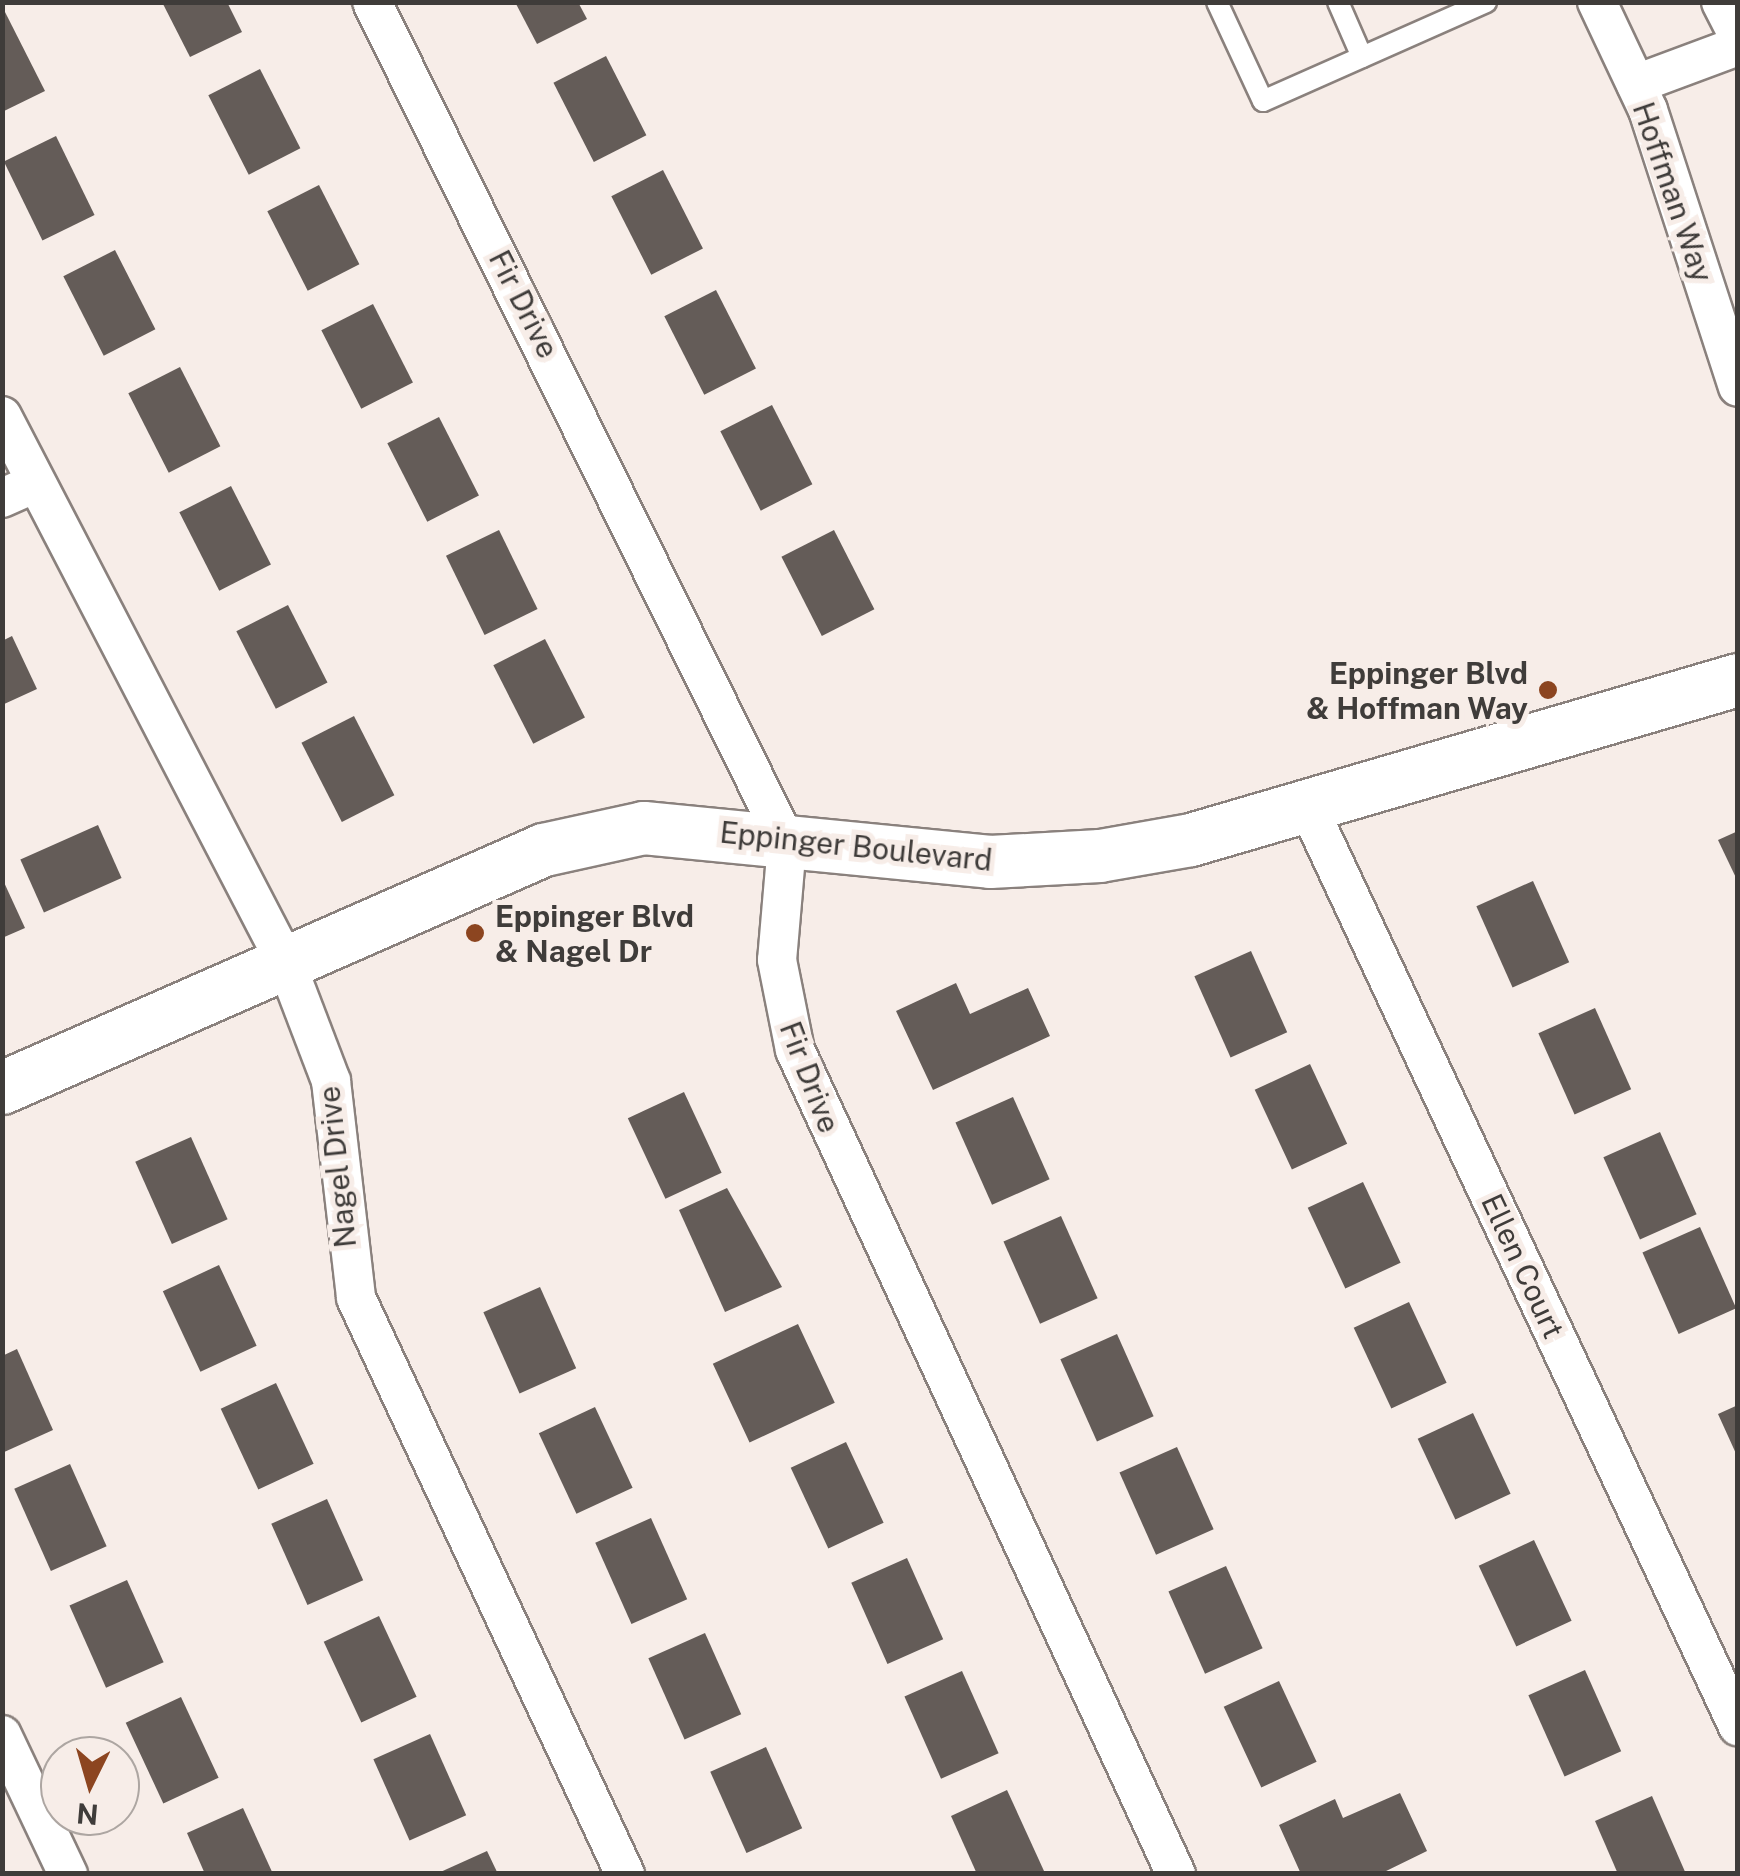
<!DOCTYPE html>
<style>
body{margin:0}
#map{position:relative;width:1740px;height:1876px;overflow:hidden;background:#f7ede8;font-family:"Public Sans",sans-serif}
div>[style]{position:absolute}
.building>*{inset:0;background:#645c58;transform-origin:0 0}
.roads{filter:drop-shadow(2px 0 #8a817d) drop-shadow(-2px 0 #8a817d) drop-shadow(0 2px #8a817d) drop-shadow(0 -2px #8a817d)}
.lane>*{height:20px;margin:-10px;padding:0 10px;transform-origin:10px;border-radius:10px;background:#fff}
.street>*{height:38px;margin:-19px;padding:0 19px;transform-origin:19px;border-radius:19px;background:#fff}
.secondary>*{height:52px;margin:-26px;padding:0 26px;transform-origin:26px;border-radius:26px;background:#fff}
.dots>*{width:28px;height:28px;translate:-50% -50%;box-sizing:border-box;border:5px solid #f7ede8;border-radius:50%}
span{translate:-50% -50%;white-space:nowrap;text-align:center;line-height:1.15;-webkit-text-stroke:10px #f7ede8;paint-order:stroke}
.street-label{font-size:30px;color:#3f3c3a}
.poi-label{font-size:30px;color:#3f3c3a;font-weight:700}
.right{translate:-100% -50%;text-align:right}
.left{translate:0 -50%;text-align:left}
.frame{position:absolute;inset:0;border:5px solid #3f3c3a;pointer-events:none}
.north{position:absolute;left:40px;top:1736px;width:100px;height:100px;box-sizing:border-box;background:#f7ede8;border:2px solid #ada6a2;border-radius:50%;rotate:185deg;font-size:28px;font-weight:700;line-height:40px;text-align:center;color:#3f3c3a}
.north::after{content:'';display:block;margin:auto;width:35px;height:45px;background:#8c4520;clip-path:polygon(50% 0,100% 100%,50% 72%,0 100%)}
</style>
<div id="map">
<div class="building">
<div style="clip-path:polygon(162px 2px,227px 2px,242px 32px,190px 57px)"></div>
<div style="clip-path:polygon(515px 2px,578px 2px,587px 19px,537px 44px)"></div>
<div style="clip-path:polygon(5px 12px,45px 91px,2px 112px,2px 14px)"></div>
<div style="left:606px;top:56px;width:89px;height:59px;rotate:63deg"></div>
<div style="left:260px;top:69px;width:89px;height:58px;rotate:63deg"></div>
<div style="left:56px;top:136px;width:88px;height:58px;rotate:64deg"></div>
<div style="left:663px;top:170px;width:88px;height:58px;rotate:63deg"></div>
<div style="left:319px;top:185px;width:89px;height:58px;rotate:63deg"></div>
<div style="left:115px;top:250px;width:89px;height:58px;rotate:63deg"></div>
<div style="left:716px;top:290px;width:88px;height:58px;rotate:63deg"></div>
<div style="left:373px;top:304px;width:88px;height:58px;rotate:63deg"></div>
<div style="left:180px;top:367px;width:89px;height:58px;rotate:63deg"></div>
<div style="left:772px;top:405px;width:89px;height:58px;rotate:63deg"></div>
<div style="left:439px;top:417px;width:88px;height:58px;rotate:63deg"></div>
<div style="left:231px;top:486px;width:88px;height:58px;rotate:63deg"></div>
<div style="left:499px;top:530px;width:88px;height:59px;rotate:64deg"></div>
<div style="left:834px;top:530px;width:89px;height:59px;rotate:63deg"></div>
<div style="left:288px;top:605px;width:87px;height:58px;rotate:63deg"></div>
<div style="clip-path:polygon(12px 636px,37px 689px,2px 705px,2px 641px)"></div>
<div style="left:545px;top:639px;width:88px;height:58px;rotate:63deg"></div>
<div style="left:354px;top:716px;width:89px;height:59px;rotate:63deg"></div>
<div style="left:98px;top:825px;width:58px;height:85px;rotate:66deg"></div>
<div style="clip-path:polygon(1738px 831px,1738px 882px,1718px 840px)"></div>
<div style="clip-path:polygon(2px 878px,25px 928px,2px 938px)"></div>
<div style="left:1533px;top:881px;width:89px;height:62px;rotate:66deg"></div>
<div style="left:1251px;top:951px;width:89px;height:62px;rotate:66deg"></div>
<div style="clip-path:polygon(956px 983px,970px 1014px,1028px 988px,1050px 1036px,933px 1090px,896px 1011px)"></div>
<div style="left:1595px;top:1008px;width:89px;height:62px;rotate:66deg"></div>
<div style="left:1310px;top:1064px;width:88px;height:61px;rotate:65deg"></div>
<div style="left:684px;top:1092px;width:89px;height:62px;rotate:65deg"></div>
<div style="left:1013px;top:1097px;width:90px;height:63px;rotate:66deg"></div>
<div style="left:1660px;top:1132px;width:90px;height:62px;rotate:66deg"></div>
<div style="left:191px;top:1137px;width:90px;height:61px;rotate:66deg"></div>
<div style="left:1363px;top:1182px;width:89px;height:61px;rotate:65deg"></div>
<div style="clip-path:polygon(727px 1188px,782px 1287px,725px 1312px,679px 1210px)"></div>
<div style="left:1061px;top:1216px;width:90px;height:63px;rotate:66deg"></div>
<div style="left:1700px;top:1227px;width:89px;height:63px;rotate:66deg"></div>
<div style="left:219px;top:1265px;width:89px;height:62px;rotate:65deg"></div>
<div style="left:540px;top:1287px;width:89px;height:62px;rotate:66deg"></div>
<div style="left:1409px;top:1302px;width:89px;height:61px;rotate:65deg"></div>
<div style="left:798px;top:1324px;width:87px;height:94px;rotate:65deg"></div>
<div style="left:1117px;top:1334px;width:90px;height:62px;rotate:66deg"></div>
<div style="clip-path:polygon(17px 1349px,53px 1430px,2px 1453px,2px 1356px)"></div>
<div style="left:276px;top:1383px;width:89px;height:61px;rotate:65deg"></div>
<div style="clip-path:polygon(1738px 1405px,1738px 1458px,1718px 1414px)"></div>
<div style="left:595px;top:1407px;width:89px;height:62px;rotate:65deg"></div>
<div style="left:1473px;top:1413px;width:89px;height:61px;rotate:65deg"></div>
<div style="left:846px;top:1442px;width:89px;height:61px;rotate:65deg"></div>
<div style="left:1177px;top:1447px;width:90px;height:63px;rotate:66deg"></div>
<div style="left:70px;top:1464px;width:90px;height:61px;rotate:66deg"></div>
<div style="left:327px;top:1499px;width:89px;height:61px;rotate:66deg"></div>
<div style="left:651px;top:1518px;width:89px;height:61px;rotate:66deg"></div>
<div style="left:1534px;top:1540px;width:89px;height:61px;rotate:65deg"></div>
<div style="left:907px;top:1558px;width:89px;height:61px;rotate:66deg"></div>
<div style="left:1226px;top:1566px;width:90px;height:63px;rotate:66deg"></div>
<div style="left:127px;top:1580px;width:90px;height:63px;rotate:66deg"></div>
<div style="left:379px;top:1616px;width:89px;height:61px;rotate:65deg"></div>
<div style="left:705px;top:1633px;width:89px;height:62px;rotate:66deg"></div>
<div style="left:1585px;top:1670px;width:89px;height:62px;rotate:66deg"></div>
<div style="left:962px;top:1671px;width:90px;height:63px;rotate:66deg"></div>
<div style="left:1279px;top:1681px;width:89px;height:61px;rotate:65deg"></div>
<div style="left:181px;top:1697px;width:89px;height:61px;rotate:65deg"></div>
<div style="left:430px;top:1734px;width:89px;height:62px;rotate:66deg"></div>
<div style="left:766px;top:1747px;width:89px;height:61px;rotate:66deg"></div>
<div style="clip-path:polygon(1007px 1790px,1044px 1871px,1040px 1874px,977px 1874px,951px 1816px)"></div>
<div style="clip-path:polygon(1400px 1793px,1427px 1851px,1380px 1874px,1301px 1874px,1279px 1825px,1335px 1799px,1343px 1818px)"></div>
<div style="clip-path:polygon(1652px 1796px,1686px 1874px,1618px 1874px,1595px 1821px)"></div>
<div style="clip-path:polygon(243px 1808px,273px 1874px,205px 1874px,187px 1833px)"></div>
<div style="clip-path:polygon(487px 1851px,498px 1874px,436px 1874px)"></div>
</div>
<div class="roads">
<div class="lane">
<div style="left:1217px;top:2px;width:109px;rotate:65.1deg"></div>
<div style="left:1263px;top:101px;width:244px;rotate:-23.9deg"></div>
<div style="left:1338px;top:2px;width:60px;rotate:66.4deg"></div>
</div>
<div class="street">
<div style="left:372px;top:2px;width:939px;rotate:63.76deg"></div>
<div style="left:787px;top:844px;width:116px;rotate:94.9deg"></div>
<div style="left:777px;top:960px;width:92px;rotate:78.7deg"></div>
<div style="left:795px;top:1050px;width:908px;rotate:65.19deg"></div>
<div style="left:1597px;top:2px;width:119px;rotate:64.7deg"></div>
<div style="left:1648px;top:110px;width:291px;rotate:72deg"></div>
<div style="left:1721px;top:2px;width:37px;rotate:63deg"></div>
<div style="left:1636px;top:84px;width:109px;rotate:-20.4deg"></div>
<div style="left:2px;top:416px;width:616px;rotate:62.56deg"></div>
<div style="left:286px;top:963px;width:126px;rotate:69.1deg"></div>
<div style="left:331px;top:1081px;width:218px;rotate:83.4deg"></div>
<div style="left:356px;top:1298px;width:636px;rotate:64.97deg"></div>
<div style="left:2px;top:498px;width:37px;rotate:-24deg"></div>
<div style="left:1308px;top:807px;width:1015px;rotate:64.93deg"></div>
<div style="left:2px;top:1735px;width:154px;rotate:64.6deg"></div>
</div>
<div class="secondary">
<div style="left:2px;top:1088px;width:592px;rotate:-23.71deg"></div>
<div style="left:544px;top:850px;width:102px;rotate:-12.4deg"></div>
<div style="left:644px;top:828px;width:348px;rotate:5.6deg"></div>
<div style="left:990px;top:862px;width:110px;rotate:-3.1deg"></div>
<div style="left:1100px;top:856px;width:92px;rotate:-10deg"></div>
<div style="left:1191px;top:840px;width:570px;rotate:-16.3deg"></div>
</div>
</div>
<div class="dots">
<div style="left:1548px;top:690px;background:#8c4520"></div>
<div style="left:475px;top:933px;background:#8c4520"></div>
</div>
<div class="street-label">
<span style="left:1673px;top:192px;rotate:71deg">Hoffman Way</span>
<span style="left:524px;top:304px;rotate:63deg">Fir Drive</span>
<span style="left:856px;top:846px;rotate:6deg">Eppinger Boulevard</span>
<span style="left:810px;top:1077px;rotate:69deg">Fir Drive</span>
<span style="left:337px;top:1167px;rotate:-96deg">Nagel Drive</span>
<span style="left:1523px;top:1266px;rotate:65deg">Ellen Court</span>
</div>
<div class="poi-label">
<span class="right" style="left:1528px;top:690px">Eppinger Blvd<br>&amp; Hoffman Way</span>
<span class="left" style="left:495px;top:933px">Eppinger Blvd<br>&amp; Nagel Dr</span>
</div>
<div class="frame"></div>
<div class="north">N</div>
</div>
